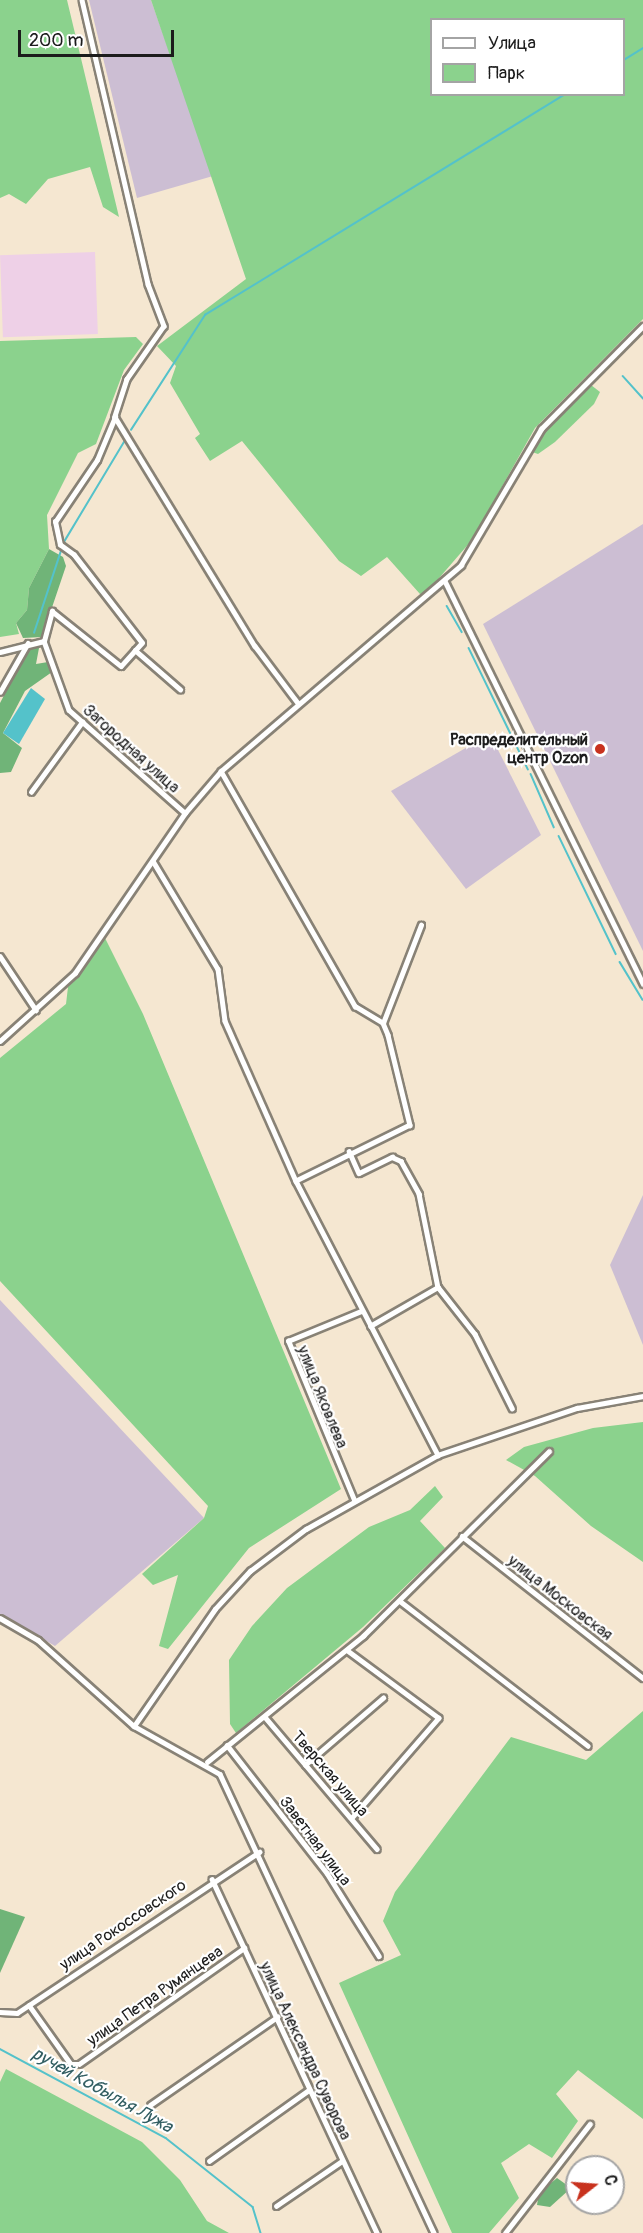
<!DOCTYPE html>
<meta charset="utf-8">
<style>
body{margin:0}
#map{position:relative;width:643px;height:2233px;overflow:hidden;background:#f5e7d1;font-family:Pangolin,sans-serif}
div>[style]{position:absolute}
.built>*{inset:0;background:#eed0e7;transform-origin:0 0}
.industrial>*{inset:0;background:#ccbed3}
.green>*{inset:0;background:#8bd28d}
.forest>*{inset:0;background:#70b478}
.water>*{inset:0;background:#54c2ca}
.stream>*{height:1.5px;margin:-0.75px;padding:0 0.75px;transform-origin:0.75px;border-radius:0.75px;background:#54c2ca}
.roads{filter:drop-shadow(2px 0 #888276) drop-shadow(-2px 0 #888276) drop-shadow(0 2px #888276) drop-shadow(0 -2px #888276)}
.street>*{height:4.5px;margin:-2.25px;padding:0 2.25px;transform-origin:2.25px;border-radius:2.25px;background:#fff}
.dots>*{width:16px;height:16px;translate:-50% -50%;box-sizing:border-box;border:3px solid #fff;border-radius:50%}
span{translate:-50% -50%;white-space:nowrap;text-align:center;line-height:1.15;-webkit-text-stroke:4.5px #fff;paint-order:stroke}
.poi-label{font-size:16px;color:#1c1c1c;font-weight:700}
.right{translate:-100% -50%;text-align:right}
.street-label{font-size:16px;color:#1c1c1c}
.water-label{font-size:18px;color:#325e62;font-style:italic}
.legend{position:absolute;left:430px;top:18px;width:195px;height:78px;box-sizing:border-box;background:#fff;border:2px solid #a4a4a4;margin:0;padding:8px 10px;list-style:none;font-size:18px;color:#1c1c1c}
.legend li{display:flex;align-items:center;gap:12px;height:30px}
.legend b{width:30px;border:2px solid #a4a4a4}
.north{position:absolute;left:565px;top:2155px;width:60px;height:60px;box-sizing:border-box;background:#fff;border:2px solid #a4a4a4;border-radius:50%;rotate:73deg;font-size:16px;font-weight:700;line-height:24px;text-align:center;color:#1c1c1c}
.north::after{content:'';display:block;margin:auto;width:21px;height:27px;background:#c8321e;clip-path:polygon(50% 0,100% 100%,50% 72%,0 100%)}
.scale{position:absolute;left:18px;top:30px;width:156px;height:27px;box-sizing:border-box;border:3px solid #1c1c1c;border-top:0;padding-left:8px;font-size:18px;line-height:21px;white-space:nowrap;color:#1c1c1c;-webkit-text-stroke:4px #fff;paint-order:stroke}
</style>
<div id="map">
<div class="built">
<div style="left:95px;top:252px;width:82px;height:95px;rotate:88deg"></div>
</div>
<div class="industrial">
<div style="clip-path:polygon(89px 0,151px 0,213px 176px,137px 198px)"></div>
<div style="clip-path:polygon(643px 524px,643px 951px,483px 624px)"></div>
<div style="clip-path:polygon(490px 734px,541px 835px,466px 889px,391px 791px)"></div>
<div style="clip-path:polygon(643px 1195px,643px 1345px,610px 1265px)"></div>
<div style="clip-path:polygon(0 1300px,204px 1518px,55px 1646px,0 1614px)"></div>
</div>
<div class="green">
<div style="clip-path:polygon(0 0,67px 0,119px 217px,103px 207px,90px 167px,48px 179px,26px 204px,9px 194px,0 198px)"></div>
<div style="clip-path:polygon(evenodd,151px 0,643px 0,643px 319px,535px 428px,472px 540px,427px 592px,420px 594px,387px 557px,361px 576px,339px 561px,242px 441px,210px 461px,195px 438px,200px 434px,170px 383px,176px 366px,157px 346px,246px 279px,151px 0,432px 20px,624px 20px,624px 94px,432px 94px,432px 20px)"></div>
<div style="clip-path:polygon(136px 337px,143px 344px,124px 370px,96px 444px,78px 453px,47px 515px,49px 549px,29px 588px,27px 610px,16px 623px,19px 634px,0 637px,0 341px)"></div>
<div style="clip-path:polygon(591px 385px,600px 392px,594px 404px,555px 442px,538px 454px,532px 452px,553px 420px)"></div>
<div style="clip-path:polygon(105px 938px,143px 1014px,341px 1489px,249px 1548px,168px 1649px,159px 1646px,178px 1575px,153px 1585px,142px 1574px,204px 1518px,208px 1506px,0 1281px,0 1058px,66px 1004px,68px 987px)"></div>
<div style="clip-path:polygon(643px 1422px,643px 1562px,591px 1526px,535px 1476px,506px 1460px,524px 1447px,593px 1428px)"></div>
<div style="clip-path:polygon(435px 1486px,443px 1497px,420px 1521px,445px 1548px,363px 1627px,236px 1733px,230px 1724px,229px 1660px,252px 1626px,287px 1588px,369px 1527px,410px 1510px)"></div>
<div style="clip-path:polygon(643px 1711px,643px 2119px,578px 2070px,556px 2094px,578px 2121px,552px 2158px,529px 2144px,501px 2163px,519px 2198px,489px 2233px,452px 2233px,339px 1983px,401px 1955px,383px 1921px,395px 1892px,511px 1737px,586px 1760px)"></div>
<div style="clip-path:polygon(6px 2069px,142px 2142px,180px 2180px,207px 2221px,229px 2233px,0 2233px,0 2082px)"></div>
</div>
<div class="forest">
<div style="clip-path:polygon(49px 549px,63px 557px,66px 566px,42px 637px,23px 638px,16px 623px,27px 610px,29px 588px)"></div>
<div style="clip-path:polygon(30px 646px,39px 648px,36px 664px,48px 662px,52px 672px,25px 691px,3px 733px,22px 748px,11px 772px,0 773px,0 703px)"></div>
<div style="clip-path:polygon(0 1909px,25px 1917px,0 1973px)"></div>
<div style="clip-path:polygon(557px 2178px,571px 2188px,550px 2207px,537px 2205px,539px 2193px)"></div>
</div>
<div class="water">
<div style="clip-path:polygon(31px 688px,45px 699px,19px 744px,3px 733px)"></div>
</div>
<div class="stream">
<div style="left:624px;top:60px;width:22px;rotate:-32deg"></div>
<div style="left:623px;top:376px;width:30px;rotate:48deg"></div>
<div style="left:131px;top:430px;width:137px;rotate:-57.2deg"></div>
<div style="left:205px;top:315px;width:423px;rotate:-31.5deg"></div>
<div style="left:103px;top:586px;width:59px;rotate:-131.6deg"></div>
<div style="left:64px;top:542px;width:120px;rotate:-59deg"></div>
<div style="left:447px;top:606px;width:30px;rotate:60deg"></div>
<div style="left:34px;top:633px;width:86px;rotate:-71.8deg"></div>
<div style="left:469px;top:648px;width:135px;rotate:64deg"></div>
<div style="left:531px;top:774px;width:58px;rotate:66.5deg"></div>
<div style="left:559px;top:836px;width:131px;rotate:64.2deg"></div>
<div style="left:634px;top:956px;width:20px;rotate:63deg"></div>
<div style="left:620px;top:962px;width:44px;rotate:58.8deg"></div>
<div style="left:0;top:2049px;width:188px;rotate:28.2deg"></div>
<div style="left:166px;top:2138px;width:111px;rotate:38.4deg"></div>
<div style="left:253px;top:2207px;width:27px;rotate:73deg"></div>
</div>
<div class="roads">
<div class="street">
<div style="left:82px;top:0;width:292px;rotate:76.9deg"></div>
<div style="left:148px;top:284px;width:45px;rotate:69.1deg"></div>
<div style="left:164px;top:326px;width:65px;rotate:124.9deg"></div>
<div style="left:127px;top:379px;width:40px;rotate:108deg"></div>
<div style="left:115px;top:417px;width:268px;rotate:58.6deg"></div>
<div style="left:255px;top:646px;width:71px;rotate:53deg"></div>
<div style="left:445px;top:581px;width:449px;rotate:63.8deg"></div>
<div style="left:44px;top:641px;width:31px;rotate:-75deg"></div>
<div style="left:52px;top:611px;width:88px;rotate:38.6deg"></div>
<div style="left:121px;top:666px;width:31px;rotate:-48deg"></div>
<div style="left:142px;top:643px;width:111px;rotate:-127.7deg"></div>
<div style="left:74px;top:555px;width:17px;rotate:-144deg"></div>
<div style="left:60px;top:545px;width:24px;rotate:-102deg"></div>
<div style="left:55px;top:522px;width:75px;rotate:-55.9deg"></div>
<div style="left:97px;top:460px;width:47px;rotate:-67.3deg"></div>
<div style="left:135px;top:650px;width:60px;rotate:40.9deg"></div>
<div style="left:0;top:652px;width:45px;rotate:-14deg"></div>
<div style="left:44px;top:641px;width:73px;rotate:70.1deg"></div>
<div style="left:69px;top:710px;width:155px;rotate:41.6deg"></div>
<div style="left:0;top:692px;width:56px;rotate:-60.3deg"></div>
<div style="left:221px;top:771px;width:271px;rotate:60.3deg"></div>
<div style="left:355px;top:1006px;width:33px;rotate:31deg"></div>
<div style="left:383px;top:1023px;width:13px;rotate:67deg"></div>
<div style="left:388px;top:1035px;width:93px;rotate:76.3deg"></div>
<div style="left:410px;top:1125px;width:127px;rotate:153.8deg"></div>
<div style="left:296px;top:1181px;width:309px;rotate:62.6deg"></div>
<div style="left:31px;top:792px;width:87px;rotate:-53.9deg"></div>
<div style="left:153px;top:861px;width:126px;rotate:59deg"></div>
<div style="left:218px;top:969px;width:52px;rotate:82.3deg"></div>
<div style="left:225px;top:1021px;width:175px;rotate:66.1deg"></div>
<div style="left:0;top:956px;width:65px;rotate:56.3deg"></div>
<div style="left:383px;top:1023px;width:105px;rotate:-68.8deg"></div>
<div style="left:0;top:1041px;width:101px;rotate:-42.2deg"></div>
<div style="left:75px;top:973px;width:194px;rotate:-55.5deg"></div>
<div style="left:185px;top:813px;width:55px;rotate:-49.4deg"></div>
<div style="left:221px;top:771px;width:316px;rotate:-40.6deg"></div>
<div style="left:461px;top:565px;width:158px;rotate:-59.5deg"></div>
<div style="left:541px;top:429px;width:145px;rotate:-45.3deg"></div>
<div style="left:349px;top:1151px;width:24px;rotate:66deg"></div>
<div style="left:359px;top:1173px;width:37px;rotate:-26deg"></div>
<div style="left:392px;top:1157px;width:10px;rotate:24deg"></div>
<div style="left:401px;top:1161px;width:38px;rotate:61deg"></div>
<div style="left:419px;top:1194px;width:95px;rotate:78.5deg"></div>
<div style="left:438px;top:1287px;width:60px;rotate:51.8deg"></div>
<div style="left:475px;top:1334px;width:83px;rotate:63.4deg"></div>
<div style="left:370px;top:1326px;width:78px;rotate:-29.8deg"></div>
<div style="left:354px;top:1500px;width:172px;rotate:-112.5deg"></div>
<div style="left:288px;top:1341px;width:79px;rotate:-22.3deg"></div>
<div style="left:462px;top:1536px;width:230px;rotate:38.1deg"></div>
<div style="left:400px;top:1601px;width:237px;rotate:37.6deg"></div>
<div style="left:0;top:1618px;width:44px;rotate:30.1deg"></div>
<div style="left:38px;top:1640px;width:129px;rotate:41.9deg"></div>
<div style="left:134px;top:1726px;width:98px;rotate:29.2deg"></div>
<div style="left:220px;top:1774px;width:506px;rotate:65deg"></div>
<div style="left:347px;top:1650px;width:114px;rotate:36.5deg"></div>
<div style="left:439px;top:1718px;width:131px;rotate:131deg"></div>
<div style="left:265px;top:1717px;width:173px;rotate:49.7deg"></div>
<div style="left:134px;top:1726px;width:142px;rotate:-55.3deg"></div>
<div style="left:215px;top:1609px;width:52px;rotate:-47.4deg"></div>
<div style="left:250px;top:1571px;width:70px;rotate:-36.9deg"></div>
<div style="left:306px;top:1529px;width:151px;rotate:-29.3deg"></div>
<div style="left:438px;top:1455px;width:147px;rotate:-18.7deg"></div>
<div style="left:577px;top:1408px;width:67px;rotate:-10.3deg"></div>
<div style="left:227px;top:1745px;width:162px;rotate:52deg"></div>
<div style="left:327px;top:1873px;width:98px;rotate:57.9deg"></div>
<div style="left:207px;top:1762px;width:201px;rotate:-38.9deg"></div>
<div style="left:363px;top:1636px;width:262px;rotate:-44.8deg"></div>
<div style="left:305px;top:1765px;width:103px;rotate:-40.7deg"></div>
<div style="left:212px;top:1879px;width:391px;rotate:65deg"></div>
<div style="left:29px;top:2005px;width:72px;rotate:54.6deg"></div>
<div style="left:71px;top:2064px;width:8px"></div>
<div style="left:79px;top:2064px;width:202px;rotate:-35.1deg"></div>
<div style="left:0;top:2012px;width:17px;rotate:3deg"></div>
<div style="left:17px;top:2013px;width:291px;rotate:-33.6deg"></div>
<div style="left:150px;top:2105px;width:155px;rotate:-34.7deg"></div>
<div style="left:209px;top:2161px;width:123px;rotate:-35.4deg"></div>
<div style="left:276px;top:2206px;width:80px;rotate:-34.3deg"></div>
<div style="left:505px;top:2233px;width:138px;rotate:-52.1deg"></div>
</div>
</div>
<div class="dots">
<div style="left:600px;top:749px;background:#c8321e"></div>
</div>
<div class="poi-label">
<span class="right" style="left:588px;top:749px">Распределительный<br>центр Ozon</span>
</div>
<div class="street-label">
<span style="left:131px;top:749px;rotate:42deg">Загородная улица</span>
<span style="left:322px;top:1397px;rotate:68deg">улица Яковлева</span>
<span style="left:560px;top:1598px;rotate:38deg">улица Московская</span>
<span style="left:330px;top:1774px;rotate:49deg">Тверская улица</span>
<span style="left:315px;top:1841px;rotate:53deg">Заветная улица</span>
<span style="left:123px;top:1925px;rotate:-34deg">улица Рокоссовского</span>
<span style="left:155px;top:1996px;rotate:-35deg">улица Петра Румянцева</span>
<span style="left:305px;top:2051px;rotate:65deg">улица Александра Суворова</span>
</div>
<div class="water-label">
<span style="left:102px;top:2091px;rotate:29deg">ручей Кобылья Лужа</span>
</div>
<ul class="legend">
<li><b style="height:8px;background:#fff"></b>Улица</li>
<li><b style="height:16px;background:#8bd28d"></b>Парк</li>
</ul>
<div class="north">С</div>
<div class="scale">200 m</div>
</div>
